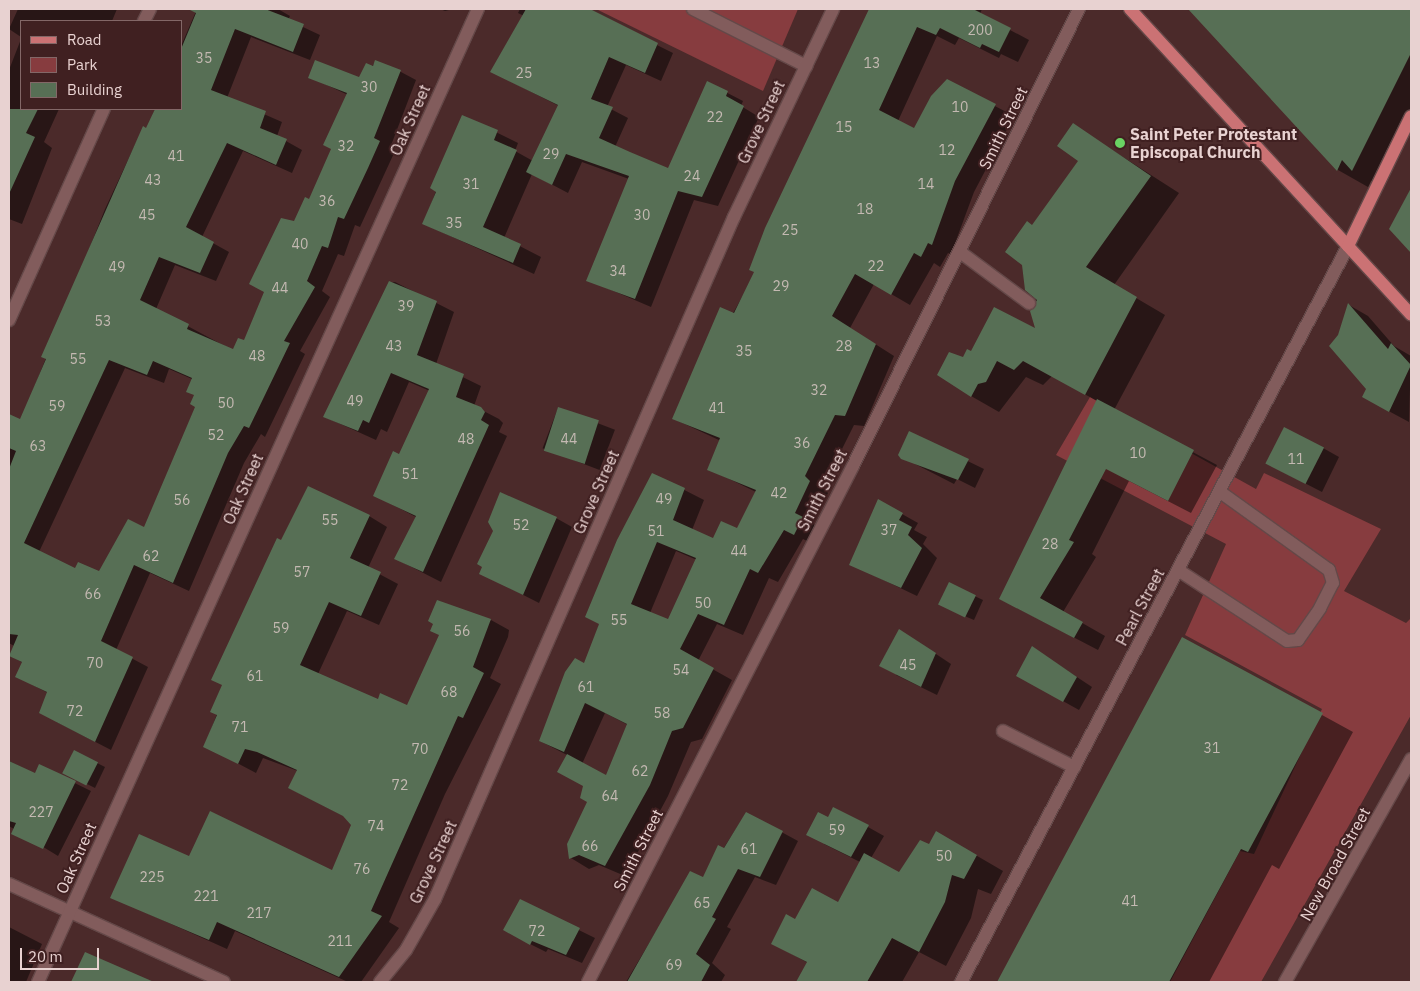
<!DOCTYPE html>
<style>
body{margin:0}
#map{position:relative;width:1420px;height:991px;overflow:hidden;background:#4b2a2a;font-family:"IBM Plex Sans",sans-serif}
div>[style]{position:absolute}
.green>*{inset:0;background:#873c3f}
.shadow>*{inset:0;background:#0007;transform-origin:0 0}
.building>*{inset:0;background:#576f55;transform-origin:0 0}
.roads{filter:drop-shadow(1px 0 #644848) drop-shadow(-1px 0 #644848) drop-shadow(0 1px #644848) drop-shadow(0 -1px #644848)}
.minor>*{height:12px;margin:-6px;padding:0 6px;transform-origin:6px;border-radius:6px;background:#825c5c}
.major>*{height:12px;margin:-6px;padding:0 6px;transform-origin:6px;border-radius:6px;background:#cb7274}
.dots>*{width:14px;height:14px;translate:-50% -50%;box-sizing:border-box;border:2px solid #402021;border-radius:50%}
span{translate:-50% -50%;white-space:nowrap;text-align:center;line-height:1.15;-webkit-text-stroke:4px #402021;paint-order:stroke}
.number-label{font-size:14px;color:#c4b9b2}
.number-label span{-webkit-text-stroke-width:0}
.street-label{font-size:16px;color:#e8d2d1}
.poi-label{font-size:16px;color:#e8d2d1;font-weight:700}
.left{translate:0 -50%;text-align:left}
.frame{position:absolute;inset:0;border:10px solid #e8d2d1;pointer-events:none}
.legend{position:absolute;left:20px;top:20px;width:162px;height:90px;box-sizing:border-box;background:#402021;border:1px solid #836767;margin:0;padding:6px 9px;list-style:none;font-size:15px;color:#e8d2d1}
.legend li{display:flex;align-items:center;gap:10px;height:25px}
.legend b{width:25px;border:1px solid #836767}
.scale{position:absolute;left:20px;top:948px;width:79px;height:22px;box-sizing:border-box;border:2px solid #e8d2d1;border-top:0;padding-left:6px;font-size:15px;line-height:18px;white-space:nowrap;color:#e8d2d1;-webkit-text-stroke:4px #402021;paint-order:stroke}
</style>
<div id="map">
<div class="green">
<div style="clip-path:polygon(596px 9px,798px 9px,763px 91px)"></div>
<div style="clip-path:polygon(1090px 397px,1256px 489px,1264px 473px,1381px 529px,1344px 591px,1406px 623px,1411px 618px,1411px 715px,1261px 982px,1170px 982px,1240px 851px,1254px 854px,1322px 709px,1185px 635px,1226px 544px,1056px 455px)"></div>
</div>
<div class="shadow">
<div style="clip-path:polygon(18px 9px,117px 9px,112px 21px,21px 21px,21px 37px,9px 29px)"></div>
<div style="clip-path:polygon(evenodd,197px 9px,278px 9px,290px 16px,288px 20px,320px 35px,310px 60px,251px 37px,227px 98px,282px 122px,277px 136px,302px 150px,292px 173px,243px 151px,202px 237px,229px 252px,216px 281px,175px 265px,156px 309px,234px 351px,245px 342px,294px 223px,310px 200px,332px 149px,348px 95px,310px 77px,360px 79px,376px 62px,401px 72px,373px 145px,401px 72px,416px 80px,390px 148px,395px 151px,360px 227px,355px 225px,344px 256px,338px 254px,322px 291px,330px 297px,300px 351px,305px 354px,265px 437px,261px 434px,244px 463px,189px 591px,150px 573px,116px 650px,148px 667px,111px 750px,57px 722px,48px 693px,33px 685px,23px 663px,10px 655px,14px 646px,9px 643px,9px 428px,14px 417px,21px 421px,105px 209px,143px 128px,147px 130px,155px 109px,181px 109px,181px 46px,197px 9px,125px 368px,164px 383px,169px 369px,192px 379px,196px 407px,145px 528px,100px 573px,76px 569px,39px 552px,125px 368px)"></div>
<div style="clip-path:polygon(440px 9px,453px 9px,445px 11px)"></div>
<div style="clip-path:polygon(520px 9px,584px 9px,673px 53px,661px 81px,626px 65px,607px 107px,628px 118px,615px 147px,668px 170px,708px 83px,743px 101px,741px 106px,759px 117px,718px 206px,694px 200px,651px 307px,588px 280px,629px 179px,582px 162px,568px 193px,532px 174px,504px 238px,541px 257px,534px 274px,424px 224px,463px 116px,518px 143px,515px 151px,533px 161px,559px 106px,492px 72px,524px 16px,518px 13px)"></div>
<div style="clip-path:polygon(evenodd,871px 9px,982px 9px,980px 14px,1029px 40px,1018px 62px,1001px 54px,999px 58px,959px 38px,955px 45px,937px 36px,898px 121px,914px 129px,947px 81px,1014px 116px,974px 192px,951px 254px,948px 253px,940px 267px,934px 263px,910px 305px,874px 284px,850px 328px,894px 356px,864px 426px,854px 425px,823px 487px,828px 493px,813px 524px,821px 529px,813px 544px,803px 539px,778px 582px,769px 578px,743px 635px,717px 624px,698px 661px,732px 680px,702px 739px,691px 742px,668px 796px,625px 876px,599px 865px,589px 869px,571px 858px,589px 802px,585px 786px,567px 755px,540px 741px,585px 664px,653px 474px,704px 500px,692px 530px,713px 540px,738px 530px,756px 492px,709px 469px,721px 441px,674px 419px,756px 272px,767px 228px,871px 9px,676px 551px,697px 560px,669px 621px,650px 613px,676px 551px,871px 9px,605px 713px,628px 725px,607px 777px,582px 764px,605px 713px)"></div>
<div style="clip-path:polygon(1190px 9px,1411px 9px,1411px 131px,1383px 187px,1371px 181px,1368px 187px,1338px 170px)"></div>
<div style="clip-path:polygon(21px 39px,21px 109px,59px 109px,44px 142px,52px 148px,22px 224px,9px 219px,9px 70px)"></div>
<div style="clip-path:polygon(1073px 125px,1179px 193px,1114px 285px,1165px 315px,1114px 410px,1217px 465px,1191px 513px,1129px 481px,1092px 554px,1096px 557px,1063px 612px,1105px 636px,1098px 650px,1000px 599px,1097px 401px,1052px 376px,1043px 385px,1026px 377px,999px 412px,971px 396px,964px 359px,1037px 330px,1033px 226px,1079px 161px)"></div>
<div style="clip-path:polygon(1411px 189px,1411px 252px,1391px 229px)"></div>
<div style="clip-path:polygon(395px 282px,454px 312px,436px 364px,481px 386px,474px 406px,499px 419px,503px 423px,499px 432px,507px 436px,441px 582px,396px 559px,416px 517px,374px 495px,400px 455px,430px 391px,409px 382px,387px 432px,381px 429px,376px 440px,325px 417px,389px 283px)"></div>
<div style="clip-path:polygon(1349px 305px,1368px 316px,1394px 346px,1411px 356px,1409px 422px,1383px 408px,1368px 389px)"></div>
<div style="left:558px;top:408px;width:61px;height:43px;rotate:21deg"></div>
<div style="clip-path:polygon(910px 433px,984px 469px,975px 488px,957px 479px,954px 484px,915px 464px)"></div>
<div style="clip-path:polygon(1323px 448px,1339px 457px,1322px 492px,1283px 472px)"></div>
<div style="clip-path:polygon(902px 514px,918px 523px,914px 530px,927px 537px,923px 544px,937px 558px,917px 596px,850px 564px)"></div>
<div style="clip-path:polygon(369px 516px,387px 527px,368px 568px,398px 584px,379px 625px,347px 611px,318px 674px,378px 701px,407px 707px,491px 620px,509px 630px,508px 637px,490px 678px,501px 684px,445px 794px,389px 922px,399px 928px,361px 982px,348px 982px,235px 931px,227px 949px,111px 897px,189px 858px,333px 872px,353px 825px,346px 817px,289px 788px,298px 771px,263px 758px,256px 773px,205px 746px,281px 541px)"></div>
<div style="clip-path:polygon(556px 518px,572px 527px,539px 603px,480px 573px)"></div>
<div style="clip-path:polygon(949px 584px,983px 600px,974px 620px,948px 609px)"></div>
<div style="clip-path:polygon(1183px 639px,1353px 732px,1279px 869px,1272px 865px,1209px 982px,1000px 982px)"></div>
<div style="clip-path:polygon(915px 640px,951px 664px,937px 695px,896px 675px)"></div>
<div style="clip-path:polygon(1033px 648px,1092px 687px,1079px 710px,1018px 676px)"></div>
<div style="clip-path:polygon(75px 752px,105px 767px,95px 788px,73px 777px)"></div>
<div style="clip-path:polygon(9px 761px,36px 775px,40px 766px,91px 791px,58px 856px,9px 826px)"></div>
<div style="clip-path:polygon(746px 813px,798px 841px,776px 885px,755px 877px,727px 927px,731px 929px,712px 963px,725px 975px,721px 982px,626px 982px,691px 873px,704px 879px)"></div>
<div style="clip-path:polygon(829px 818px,868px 827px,884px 836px,871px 858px,900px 874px,929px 846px,936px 832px,1003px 871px,991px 894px,978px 889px,971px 918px,946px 966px,919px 952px,902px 982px,797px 982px,808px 963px,772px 943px,796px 920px,838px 903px,860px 862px,824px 844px)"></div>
<div style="clip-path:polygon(520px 901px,595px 938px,582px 963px,548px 949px,546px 952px,520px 939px)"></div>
<div style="clip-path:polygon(9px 927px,42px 944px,26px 982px,9px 982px)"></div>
<div style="clip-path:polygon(86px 954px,149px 982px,73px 982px)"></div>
</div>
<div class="building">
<div style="clip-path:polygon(evenodd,188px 9px,265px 9px,304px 24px,293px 52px,235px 29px,211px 90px,266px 111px,260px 128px,287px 139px,276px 165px,227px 143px,186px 227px,214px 242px,200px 273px,159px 257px,140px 300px,189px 324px,187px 329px,233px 349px,238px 338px,244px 340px,264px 292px,249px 284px,281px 218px,294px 221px,305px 197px,309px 199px,331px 149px,323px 145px,347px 93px,308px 78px,315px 60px,359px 77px,366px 63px,373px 66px,375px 60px,401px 70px,374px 138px,380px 141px,368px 168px,344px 219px,338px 217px,328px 248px,322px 246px,307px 281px,315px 287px,284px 341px,290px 343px,249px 428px,244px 426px,228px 453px,173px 583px,134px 565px,101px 641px,133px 657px,95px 742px,39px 713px,47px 692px,15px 677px,22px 662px,9px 656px,18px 635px,9px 634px,9px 469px,16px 451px,9px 448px,9px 414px,20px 419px,46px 359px,41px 357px,143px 126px,146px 128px,155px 109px,181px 109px,181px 49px,196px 13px,188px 9px,109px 360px,147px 375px,153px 361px,192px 378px,186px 392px,194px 395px,190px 404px,195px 407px,144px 527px,128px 519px,99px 571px,78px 562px,75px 568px,24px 543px,109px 360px)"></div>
<div style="clip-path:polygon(526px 9px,590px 9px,658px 43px,645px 73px,609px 57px,591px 99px,613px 107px,599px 138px,630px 152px,668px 168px,707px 81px,728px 91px,726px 96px,744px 106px,702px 197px,678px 191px,635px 299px,586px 281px,629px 176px,566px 154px,552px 185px,526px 172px,558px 105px,490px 72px)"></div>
<div style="clip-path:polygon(evenodd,869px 9px,973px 9px,1011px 28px,999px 52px,982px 44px,980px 48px,940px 28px,936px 35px,917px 27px,879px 110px,914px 128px,931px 96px,947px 79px,996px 104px,955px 181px,932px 245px,928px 243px,921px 257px,914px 253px,891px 295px,855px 274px,832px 316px,876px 344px,845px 416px,835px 415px,805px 476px,810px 481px,795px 513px,803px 517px,794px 535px,784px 530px,758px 573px,750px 569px,724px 625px,698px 614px,680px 649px,714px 668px,683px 728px,672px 731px,650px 785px,605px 866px,579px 855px,569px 859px,567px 844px,587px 802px,580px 798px,583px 786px,557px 772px,567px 754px,606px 775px,627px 724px,585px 703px,564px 752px,539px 741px,565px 672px,575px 658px,584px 663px,599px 624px,585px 617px,617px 540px,652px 473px,685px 488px,673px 520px,713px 538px,721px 521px,737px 528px,756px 490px,707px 470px,720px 438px,672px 419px,720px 307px,734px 313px,754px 272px,749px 270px,765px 228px,869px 9px,657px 542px,696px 558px,668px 619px,631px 604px,657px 542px)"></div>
<div style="clip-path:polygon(1188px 9px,1411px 9px,1411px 53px,1352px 171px,1342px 160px,1337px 171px)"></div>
<div style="clip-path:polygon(9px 109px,38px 109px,26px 133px,35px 137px,9px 194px)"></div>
<div style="clip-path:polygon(462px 115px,498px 130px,494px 140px,517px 150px,483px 227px,521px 244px,513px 263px,422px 224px,436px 192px,430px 188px)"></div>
<div style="clip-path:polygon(1073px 123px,1151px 176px,1086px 267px,1137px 297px,1085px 395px,1023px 361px,1014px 370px,997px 361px,986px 382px,978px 384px,971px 397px,937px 375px,949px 352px,963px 357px,967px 349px,971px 351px,994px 307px,1035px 328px,1030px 311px,1037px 300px,1025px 290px,1022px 265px,1005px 252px,1027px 221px,1032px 225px,1078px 161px,1057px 146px)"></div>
<div style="clip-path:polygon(1411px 188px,1411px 253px,1389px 229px)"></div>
<div style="clip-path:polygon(389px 281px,437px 301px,417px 355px,464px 374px,456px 397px,481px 407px,485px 412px,481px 420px,489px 425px,423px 572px,394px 559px,416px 516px,373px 496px,393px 451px,399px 454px,429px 389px,391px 373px,369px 423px,363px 420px,358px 431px,323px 417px)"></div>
<div style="clip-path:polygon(1348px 303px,1388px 349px,1391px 343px,1411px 365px,1389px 412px,1362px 397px,1366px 389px,1329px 346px,1338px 335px)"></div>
<div style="clip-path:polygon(1097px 399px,1194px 450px,1168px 501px,1106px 469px,1069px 540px,1074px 542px,1040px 598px,1083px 622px,1074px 638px,999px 599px)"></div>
<div style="left:558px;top:407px;width:43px;height:46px;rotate:18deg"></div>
<div style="left:1284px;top:427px;width:45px;height:41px;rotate:27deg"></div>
<div style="clip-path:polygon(909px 431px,969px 459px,958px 480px,901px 459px,898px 455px)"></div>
<div style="clip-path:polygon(308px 486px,370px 515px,350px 558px,381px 572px,361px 616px,329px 602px,300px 665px,378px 699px,380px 693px,407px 705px,439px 635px,430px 631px,433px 624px,428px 621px,437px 600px,491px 619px,473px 667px,484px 673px,463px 718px,458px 716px,371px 911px,382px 916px,339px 977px,217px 922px,209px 940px,110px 898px,139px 834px,189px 856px,210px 811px,332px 870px,351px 825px,343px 816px,288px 788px,297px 770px,257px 752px,245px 749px,238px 764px,203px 747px,217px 715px,210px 712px,222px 685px,211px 680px,277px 538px,281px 540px)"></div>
<div style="clip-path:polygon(500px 492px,557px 517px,523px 595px,479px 574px,482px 567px,477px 564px,493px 531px,488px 522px)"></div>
<div style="clip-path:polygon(878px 499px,903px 513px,899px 520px,912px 527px,908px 535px,922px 548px,901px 588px,849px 565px)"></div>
<div style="left:949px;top:582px;width:30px;height:25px;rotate:26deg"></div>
<div style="clip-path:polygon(899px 629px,936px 653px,921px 687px,879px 666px)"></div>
<div style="clip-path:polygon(1182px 637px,1323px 713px,1248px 852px,1241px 849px,1169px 982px,997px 982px)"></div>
<div style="clip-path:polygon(1032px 646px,1077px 677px,1063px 702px,1016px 676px)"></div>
<div style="left:74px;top:750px;width:27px;height:26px;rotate:27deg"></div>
<div style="clip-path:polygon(9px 761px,35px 773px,39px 764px,76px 781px,43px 849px,11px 834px,16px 823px,9px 821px)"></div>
<div style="clip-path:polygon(833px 807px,869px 825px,851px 857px,806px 835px,818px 812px,828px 817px)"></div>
<div style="clip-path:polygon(746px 812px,783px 831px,760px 877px,738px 869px,712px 917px,716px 919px,696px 954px,710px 965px,701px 982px,627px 982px,690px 871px,703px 877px,718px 845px,724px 848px)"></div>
<div style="clip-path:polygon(936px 831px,977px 855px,964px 879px,952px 875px,945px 902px,919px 952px,892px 938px,867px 982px,796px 982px,807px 962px,771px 944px,786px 914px,795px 919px,812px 888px,838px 902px,864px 853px,899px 872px,920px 840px,929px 844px)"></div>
<div style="clip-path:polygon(520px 899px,580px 928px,566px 955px,532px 941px,530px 945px,503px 930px)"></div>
<div style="clip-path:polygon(85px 952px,154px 982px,71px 982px)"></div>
</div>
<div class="roads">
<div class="minor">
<div style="left:693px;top:9px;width:127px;rotate:26.8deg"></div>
<div style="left:144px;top:21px;width:13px;rotate:-63deg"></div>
<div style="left:960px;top:252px;width:86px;rotate:36.5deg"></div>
<div style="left:9px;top:320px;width:231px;rotate:-65.8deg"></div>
<div style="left:1178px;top:570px;width:130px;rotate:33.1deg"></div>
<div style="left:1287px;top:641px;width:11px;rotate:-5deg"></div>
<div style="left:1298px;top:640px;width:39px;rotate:-55deg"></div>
<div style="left:1320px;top:608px;width:28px;rotate:-63deg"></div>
<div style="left:1333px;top:583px;width:14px;rotate:-107deg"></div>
<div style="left:1329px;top:570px;width:134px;rotate:-144.4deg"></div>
<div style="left:1003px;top:731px;width:80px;rotate:26.9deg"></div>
<div style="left:9px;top:884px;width:236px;rotate:24.5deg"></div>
<div style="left:38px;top:982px;width:1068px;rotate:-65.67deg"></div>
<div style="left:380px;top:982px;width:41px;rotate:-50.9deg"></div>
<div style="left:406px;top:950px;width:59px;rotate:-60.4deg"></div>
<div style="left:435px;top:899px;width:745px;rotate:-66.33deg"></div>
<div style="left:734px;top:217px;width:230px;rotate:-64.5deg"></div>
<div style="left:588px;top:982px;width:580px;rotate:-62.82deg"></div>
<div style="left:853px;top:466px;width:510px;rotate:-63.69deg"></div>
<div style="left:961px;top:982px;width:832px;rotate:-62.26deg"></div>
<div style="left:1285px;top:982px;width:256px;rotate:-60.5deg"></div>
</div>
<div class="major">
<div style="left:1130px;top:9px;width:415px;rotate:47.4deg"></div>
<div style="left:1348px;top:246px;width:144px;rotate:-64.1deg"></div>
</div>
</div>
<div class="dots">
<div style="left:1120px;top:143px;background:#6ad363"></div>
</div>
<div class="number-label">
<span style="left:980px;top:30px">200</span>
<span style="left:204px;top:58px">35</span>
<span style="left:872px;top:63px">13</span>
<span style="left:524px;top:73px">25</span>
<span style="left:369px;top:87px">30</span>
<span style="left:960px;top:107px">10</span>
<span style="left:715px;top:117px">22</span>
<span style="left:844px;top:127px">15</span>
<span style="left:346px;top:146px">32</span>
<span style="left:947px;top:150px">12</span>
<span style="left:551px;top:154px">29</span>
<span style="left:176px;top:156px">41</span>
<span style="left:692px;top:176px">24</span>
<span style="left:153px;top:180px">43</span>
<span style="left:471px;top:184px">31</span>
<span style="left:926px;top:184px">14</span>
<span style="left:327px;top:201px">36</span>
<span style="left:865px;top:209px">18</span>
<span style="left:147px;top:215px">45</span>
<span style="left:642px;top:215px">30</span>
<span style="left:454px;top:223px">35</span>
<span style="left:790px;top:230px">25</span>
<span style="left:300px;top:244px">40</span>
<span style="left:876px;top:266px">22</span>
<span style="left:117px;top:267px">49</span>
<span style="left:618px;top:271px">34</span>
<span style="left:781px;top:286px">29</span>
<span style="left:280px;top:288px">44</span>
<span style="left:406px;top:306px">39</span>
<span style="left:103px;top:321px">53</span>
<span style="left:394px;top:346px">43</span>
<span style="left:844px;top:346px">28</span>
<span style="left:744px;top:351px">35</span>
<span style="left:257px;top:356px">48</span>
<span style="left:78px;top:359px">55</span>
<span style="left:819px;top:390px">32</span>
<span style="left:355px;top:401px">49</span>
<span style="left:226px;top:403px">50</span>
<span style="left:57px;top:406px">59</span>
<span style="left:717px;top:408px">41</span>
<span style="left:216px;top:435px">52</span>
<span style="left:466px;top:439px">48</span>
<span style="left:569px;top:439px">44</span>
<span style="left:802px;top:443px">36</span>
<span style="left:38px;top:446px">63</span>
<span style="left:1138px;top:453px">10</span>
<span style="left:1296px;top:459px">11</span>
<span style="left:410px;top:474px">51</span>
<span style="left:779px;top:493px">42</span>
<span style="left:664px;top:499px">49</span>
<span style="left:182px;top:500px">56</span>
<span style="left:330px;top:520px">55</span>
<span style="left:521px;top:525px">52</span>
<span style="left:889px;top:530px">37</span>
<span style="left:656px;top:531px">51</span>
<span style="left:1050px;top:544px">28</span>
<span style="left:739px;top:551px">44</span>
<span style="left:151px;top:556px">62</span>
<span style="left:302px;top:572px">57</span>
<span style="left:93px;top:594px">66</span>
<span style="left:703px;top:603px">50</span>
<span style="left:619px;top:620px">55</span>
<span style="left:281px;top:628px">59</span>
<span style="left:462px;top:631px">56</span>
<span style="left:95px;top:663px">70</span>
<span style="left:908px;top:665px">45</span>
<span style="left:681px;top:670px">54</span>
<span style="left:255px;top:676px">61</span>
<span style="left:586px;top:687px">61</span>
<span style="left:449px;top:692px">68</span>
<span style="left:75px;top:711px">72</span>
<span style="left:662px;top:713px">58</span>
<span style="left:240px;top:727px">71</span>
<span style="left:1212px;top:748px">31</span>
<span style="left:420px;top:749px">70</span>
<span style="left:640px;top:771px">62</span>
<span style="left:400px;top:785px">72</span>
<span style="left:610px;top:796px">64</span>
<span style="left:41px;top:812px">227</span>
<span style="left:376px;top:826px">74</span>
<span style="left:837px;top:830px">59</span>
<span style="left:590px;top:846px">66</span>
<span style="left:749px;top:849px">61</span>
<span style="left:944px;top:856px">50</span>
<span style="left:362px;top:869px">76</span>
<span style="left:152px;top:877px">225</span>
<span style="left:206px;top:896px">221</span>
<span style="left:1130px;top:901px">41</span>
<span style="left:702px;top:903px">65</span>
<span style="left:259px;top:913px">217</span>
<span style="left:537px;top:931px">72</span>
<span style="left:340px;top:941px">211</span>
<span style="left:674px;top:965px">69</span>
</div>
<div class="street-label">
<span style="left:410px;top:120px;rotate:-66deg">Oak Street</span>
<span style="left:761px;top:122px;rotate:-65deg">Grove Street</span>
<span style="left:1003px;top:128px;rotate:-64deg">Smith Street</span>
<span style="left:243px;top:489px;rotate:-66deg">Oak Street</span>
<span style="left:822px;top:490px;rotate:-63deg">Smith Street</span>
<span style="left:596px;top:492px;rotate:-66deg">Grove Street</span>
<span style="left:1140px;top:607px;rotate:-62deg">Pearl Street</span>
<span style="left:638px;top:850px;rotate:-63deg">Smith Street</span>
<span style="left:76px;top:858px;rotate:-66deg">Oak Street</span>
<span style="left:433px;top:862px;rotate:-65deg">Grove Street</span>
<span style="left:1335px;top:864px;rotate:-61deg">New Broad Street</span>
</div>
<div class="poi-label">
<span class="left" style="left:1130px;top:143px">Saint Peter Protestant<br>Episcopal Church</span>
</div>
<div class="frame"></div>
<ul class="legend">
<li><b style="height:6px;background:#cb7274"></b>Road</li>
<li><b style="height:14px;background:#873c3f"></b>Park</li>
<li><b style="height:14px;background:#576f55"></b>Building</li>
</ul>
<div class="scale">20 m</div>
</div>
